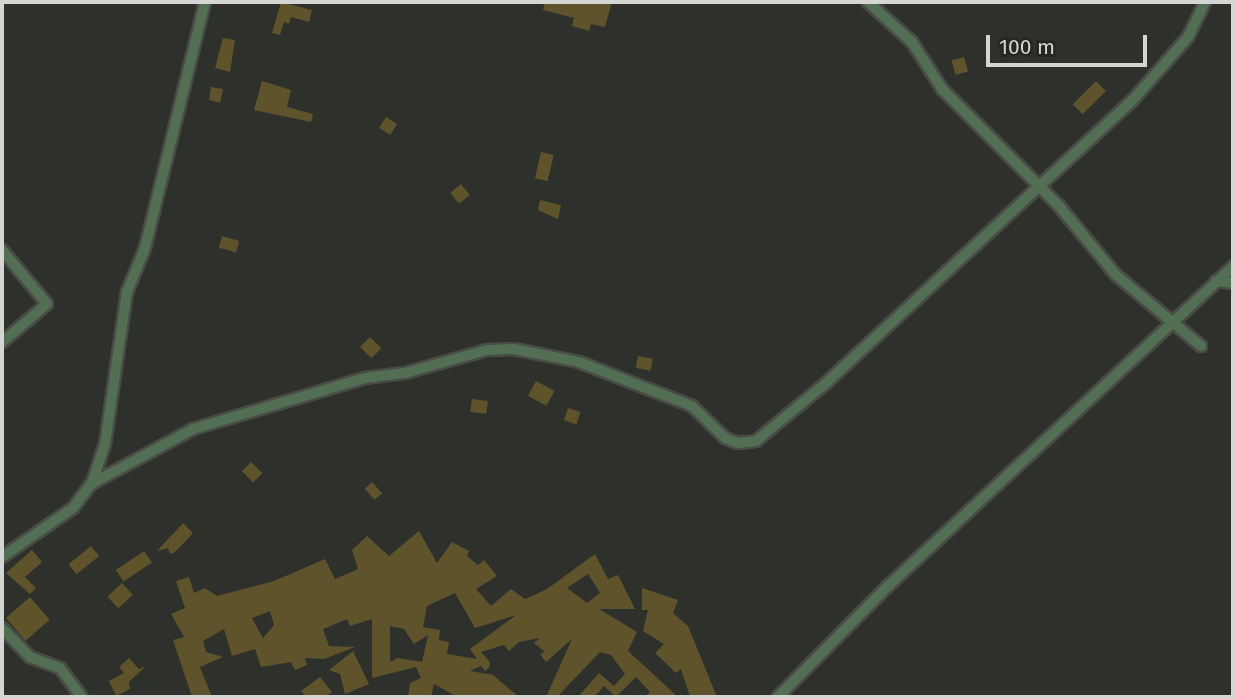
<!DOCTYPE html>
<style>
body{margin:0}
#map{position:relative;width:1235px;height:699px;overflow:hidden;background:#2e302c;font-family:"Fira Sans",sans-serif}
div>[style]{position:absolute}
.building>*{inset:0;background:#5e532b;transform-origin:0 0}
.roads{filter:drop-shadow(2px 0 #494b47) drop-shadow(-2px 0 #494b47) drop-shadow(0 2px #494b47) drop-shadow(0 -2px #494b47)}
.street>*{height:10px;margin:-5px;padding:0 5px;transform-origin:5px;border-radius:5px;background:#526e53}
span{translate:-50% -50%;white-space:nowrap;text-align:center;line-height:1.15;-webkit-text-stroke:5px #252622;paint-order:stroke}
.frame{position:absolute;inset:0;border:4px solid #d5d6d3;pointer-events:none}
.scale{position:absolute;left:986px;top:35px;width:161px;height:32px;box-sizing:border-box;border:4px solid #d5d6d3;border-top:0;padding-left:9px;font-size:21px;line-height:24px;white-space:nowrap;color:#d5d6d3;-webkit-text-stroke:5px #252622;paint-order:stroke}
</style>
<div id="map">
<div class="building">
<div style="clip-path:polygon(281px 2px,312px 10px,309px 22px,291px 17px,289px 24px,284px 22px,280px 35px,272px 33px)"></div>
<div style="clip-path:polygon(545px 2px,612px 2px,605px 27px,591px 24px,589px 31px,572px 26px,574px 18px,543px 10px)"></div>
<div style="clip-path:polygon(223px 38px,235px 40px,230px 72px,215px 68px)"></div>
<div style="left:964px;top:57px;width:15px;height:13px;rotate:74deg"></div>
<div style="clip-path:polygon(262px 81px,291px 90px,287px 107px,313px 114px,311px 122px,254px 110px)"></div>
<div style="left:1096px;top:81px;width:14px;height:33px;rotate:45deg"></div>
<div style="clip-path:polygon(211px 87px,223px 89px,220px 103px,209px 100px)"></div>
<div style="left:386px;top:117px;width:13px;height:13px;rotate:32deg"></div>
<div style="left:541px;top:152px;width:13px;height:27px;rotate:13deg"></div>
<div style="left:461px;top:184px;width:14px;height:14px;rotate:51deg"></div>
<div style="clip-path:polygon(540px 200px,561px 205px,558px 219px,538px 210px)"></div>
<div style="left:222px;top:236px;width:18px;height:12px;rotate:16deg"></div>
<div style="left:370px;top:337px;width:16px;height:14px;rotate:45deg"></div>
<div style="left:638px;top:356px;width:15px;height:12px;rotate:11deg"></div>
<div style="left:536px;top:381px;width:21px;height:17px;rotate:28deg"></div>
<div style="left:472px;top:399px;width:16px;height:13px;rotate:7deg"></div>
<div style="left:568px;top:408px;width:13px;height:13px;rotate:18deg"></div>
<div style="left:251px;top:462px;width:16px;height:13px;rotate:45deg"></div>
<div style="left:372px;top:482px;width:15px;height:10px;rotate:48deg"></div>
<div style="clip-path:polygon(183px 523px,193px 533px,185px 542px,175px 552px,170px 554px,168px 548px,157px 551px)"></div>
<div style="clip-path:polygon(evenodd,419px 531px,437px 563px,452px 542px,469px 551px,467px 556px,478px 565px,484px 560px,497px 576px,476px 589px,491px 606px,511px 589px,525px 599px,547px 589px,595px 554px,608px 579px,618px 575px,635px 609px,599px 609px,637px 632px,628px 651px,678px 697px,645px 697px,650px 692px,636px 677px,616px 697px,604px 686px,596px 695px,578px 697px,599px 673px,614px 686px,625px 674px,611px 655px,600px 652px,557px 697px,546px 697px,572px 639px,546px 662px,540px 654px,545px 652px,534px 643px,540px 638px,519px 642px,509px 651px,504px 645px,481px 652px,490px 662px,489px 668px,485px 671px,481px 666px,470px 671px,493px 675px,519px 697px,457px 697px,434px 684px,431px 697px,408px 697px,410px 683px,421px 678px,416px 667px,372px 678px,372px 619px,350px 626px,347px 619px,323px 629px,329px 646px,355px 647px,324px 659px,305px 658px,307px 665px,295px 670px,291px 662px,261px 667px,255px 649px,232px 656px,224px 629px,203px 641px,206px 652px,223px 657px,200px 667px,212px 697px,192px 697px,173px 640px,184px 637px,171px 614px,185px 608px,176px 581px,189px 577px,194px 593px,205px 588px,217px 596px,274px 581px,325px 559px,335px 579px,358px 569px,352px 550px,367px 536px,389px 556px,419px 531px,588px 574px,600px 593px,587px 603px,567px 588px,588px 574px,419px 531px,455px 593px,475px 628px,516px 615px,470px 649px,477px 659px,447px 654px,449px 642px,439px 640px,440px 630px,423px 627px,427px 606px,455px 593px,419px 531px,270px 611px,274px 625px,263px 638px,252px 618px,270px 611px,419px 531px,390px 626px,404px 629px,414px 644px,428px 635px,422px 662px,398px 658px,390px 662px,390px 626px)"></div>
<div style="left:91px;top:546px;width:13px;height:29px;rotate:51deg"></div>
<div style="clip-path:polygon(32px 550px,42px 562px,25px 577px,36px 588px,30px 594px,6px 573px)"></div>
<div style="left:144px;top:551px;width:14px;height:34px;rotate:56deg"></div>
<div style="left:122px;top:583px;width:16px;height:20px;rotate:47deg"></div>
<div style="clip-path:polygon(642px 588px,678px 600px,673px 613px,688px 626px,717px 697px,690px 697px,681px 669px,676px 673px,655px 653px,664px 644px,643px 631px,648px 610px,642px 610px)"></div>
<div style="left:30px;top:597px;width:30px;height:32px;rotate:49deg"></div>
<div style="clip-path:polygon(353px 651px,369px 684px,345px 694px,340px 674px,329px 670px)"></div>
<div style="clip-path:polygon(129px 658px,139px 669px,146px 666px,129px 682px,130px 689px,116px 696px,109px 681px,124px 673px,119px 667px)"></div>
<div style="clip-path:polygon(320px 677px,332px 692px,325px 697px,306px 697px,301px 691px)"></div>
</div>
<div class="roads">
<div class="street">
<div style="left:868px;top:2px;width:59px;rotate:42.3deg"></div>
<div style="left:912px;top:42px;width:56px;rotate:57.4deg"></div>
<div style="left:942px;top:89px;width:165px;rotate:45deg"></div>
<div style="left:1059px;top:206px;width:89px;rotate:50.4deg"></div>
<div style="left:1116px;top:275px;width:111px;rotate:39.9deg"></div>
<div style="left:2px;top:250px;width:70px;rotate:50.2deg"></div>
<div style="left:47px;top:304px;width:59px;rotate:139.8deg"></div>
<div style="left:1216px;top:281px;width:17px;rotate:7deg"></div>
<div style="left:92px;top:483px;width:41px;rotate:-71.6deg"></div>
<div style="left:105px;top:444px;width:154px;rotate:-81.8deg"></div>
<div style="left:127px;top:292px;width:48px;rotate:-67.8deg"></div>
<div style="left:145px;top:248px;width:253px;rotate:-76.3deg"></div>
<div style="left:2px;top:557px;width:86px;rotate:-34.6deg"></div>
<div style="left:73px;top:508px;width:30px;rotate:-53deg"></div>
<div style="left:91px;top:484px;width:116px;rotate:-28.3deg"></div>
<div style="left:193px;top:429px;width:179px;rotate:-16.5deg"></div>
<div style="left:365px;top:378px;width:40px;rotate:-7.1deg"></div>
<div style="left:405px;top:373px;width:85px;rotate:-15.7deg"></div>
<div style="left:487px;top:350px;width:27px;rotate:-2deg"></div>
<div style="left:514px;top:349px;width:66px;rotate:11.3deg"></div>
<div style="left:579px;top:362px;width:121px;rotate:21.3deg"></div>
<div style="left:692px;top:406px;width:46px;rotate:44.1deg"></div>
<div style="left:725px;top:438px;width:14px;rotate:21deg"></div>
<div style="left:738px;top:443px;width:18px;rotate:-6deg"></div>
<div style="left:756px;top:441px;width:91px;rotate:-39.6deg"></div>
<div style="left:826px;top:383px;width:416px;rotate:-42.7deg"></div>
<div style="left:1132px;top:101px;width:85px;rotate:-48.8deg"></div>
<div style="left:1188px;top:37px;width:39px;rotate:-64deg"></div>
<div style="left:2px;top:628px;width:40px;rotate:46deg"></div>
<div style="left:30px;top:657px;width:32px;rotate:20deg"></div>
<div style="left:60px;top:668px;width:36px;rotate:53deg"></div>
<div style="left:778px;top:697px;width:156px;rotate:-45.3deg"></div>
<div style="left:888px;top:586px;width:471px;rotate:-42.8deg"></div>
</div>
</div>
<div class="frame"></div>
<div class="scale">100 m</div>
</div>
